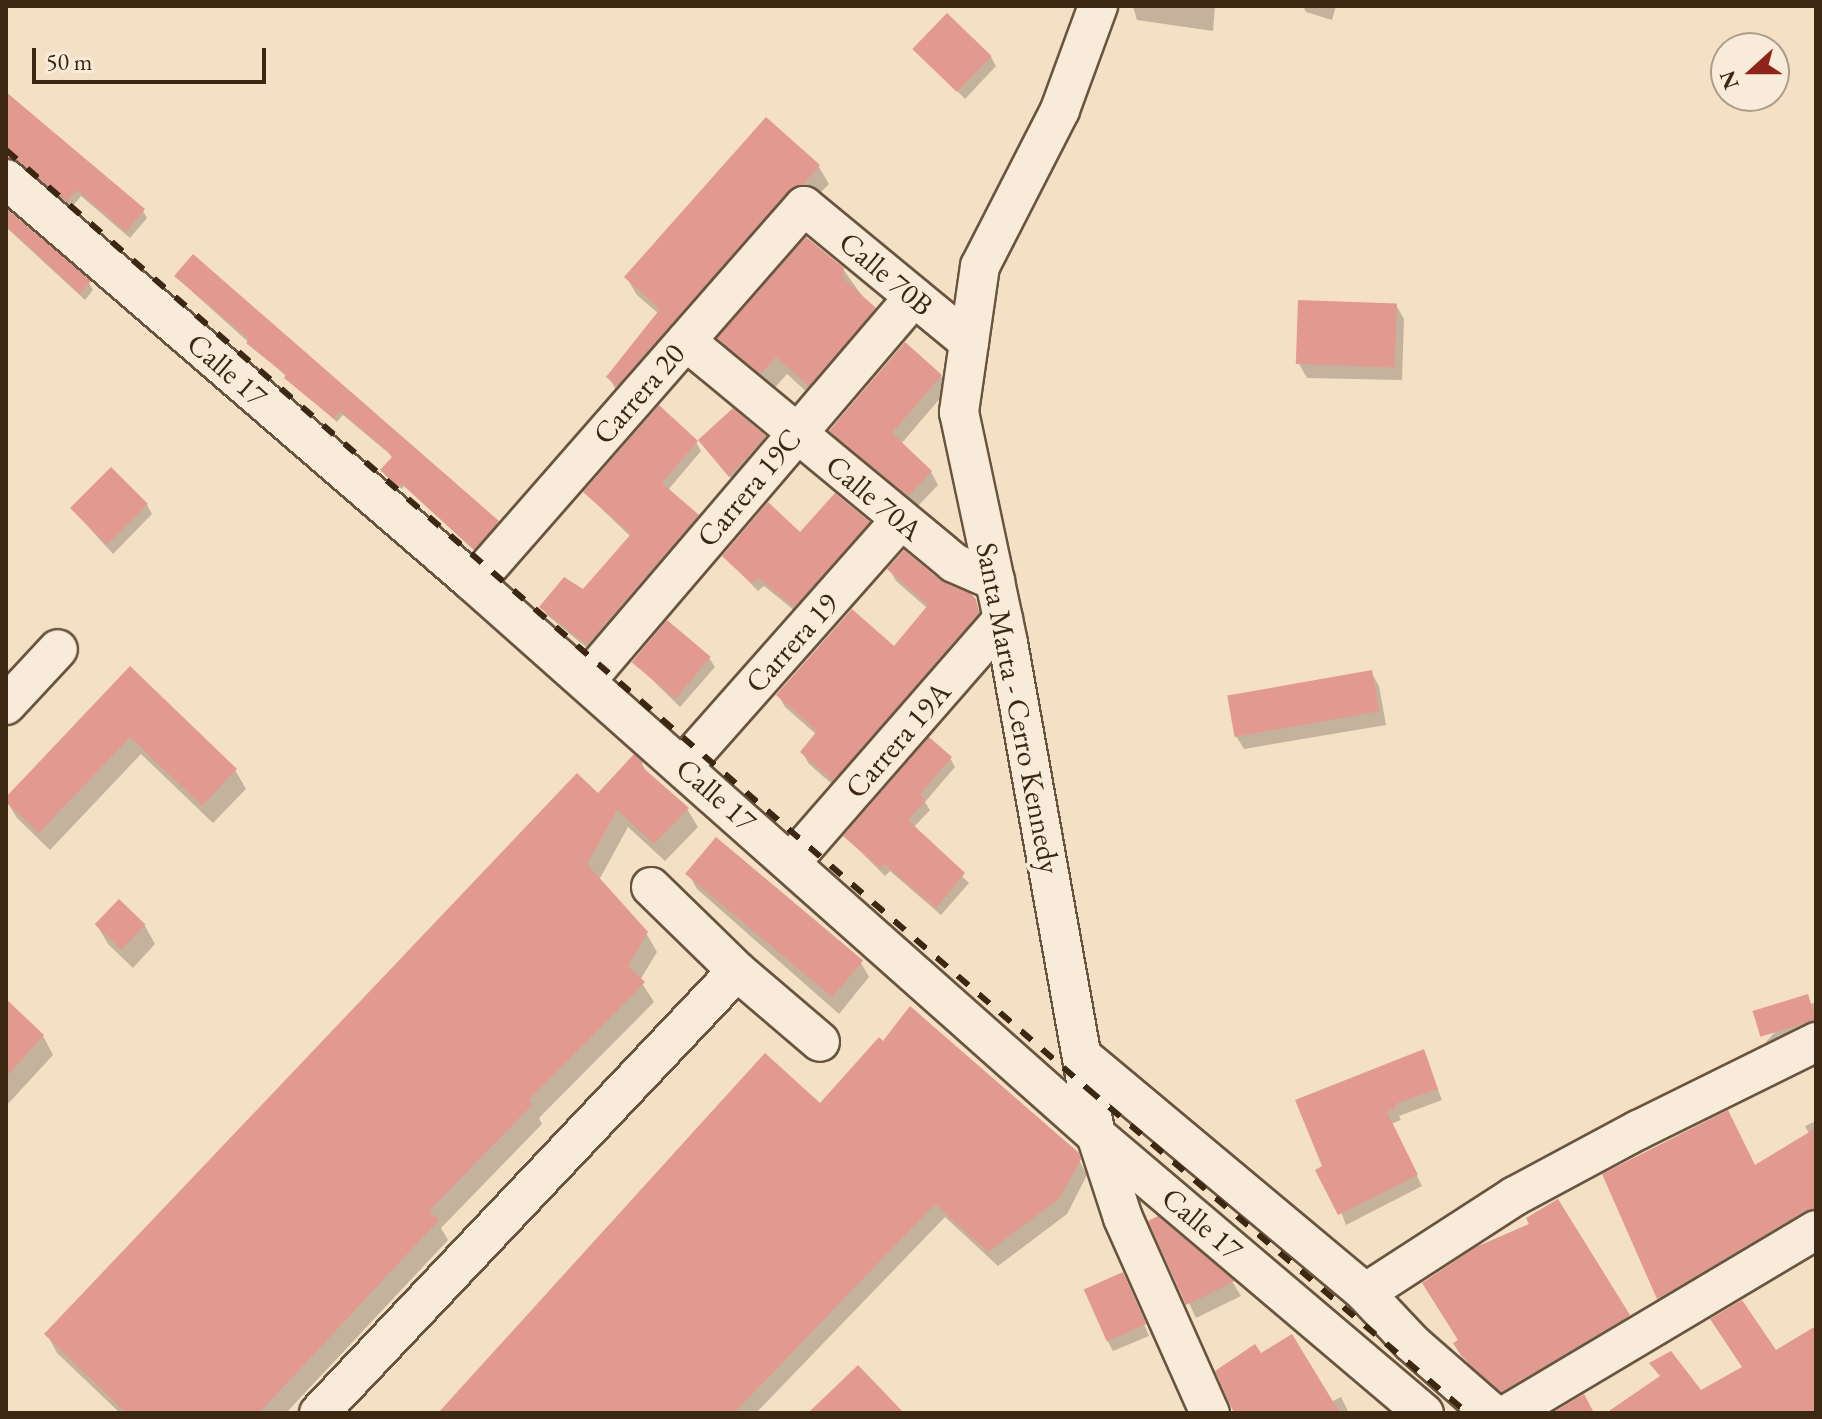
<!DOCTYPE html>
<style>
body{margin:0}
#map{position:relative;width:1822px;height:1419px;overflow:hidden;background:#f4e0c5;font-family:"EB Garamond",serif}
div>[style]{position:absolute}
.shadow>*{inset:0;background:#0003}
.building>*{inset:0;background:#e29a90;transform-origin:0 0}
.roads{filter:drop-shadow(2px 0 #69553f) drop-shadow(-2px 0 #69553f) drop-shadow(0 2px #69553f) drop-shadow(0 -2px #69553f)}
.minor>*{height:38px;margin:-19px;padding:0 19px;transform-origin:19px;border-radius:19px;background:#f8ebd9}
.rail>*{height:6px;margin-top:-3px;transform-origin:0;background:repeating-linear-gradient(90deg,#3b2712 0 14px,transparent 0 28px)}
span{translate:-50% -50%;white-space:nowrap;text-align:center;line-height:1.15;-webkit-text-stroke:8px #f8ebd9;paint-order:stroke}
.street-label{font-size:30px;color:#3b2712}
.frame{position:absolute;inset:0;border:8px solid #3b2712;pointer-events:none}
.north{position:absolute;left:1710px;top:32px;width:80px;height:80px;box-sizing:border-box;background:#f8ebd9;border:2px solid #ac9d89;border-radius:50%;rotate:249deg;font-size:22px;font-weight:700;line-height:32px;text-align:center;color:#3b2712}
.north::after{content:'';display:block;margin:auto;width:28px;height:36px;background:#8f2418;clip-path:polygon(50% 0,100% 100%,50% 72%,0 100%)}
.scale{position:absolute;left:32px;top:48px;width:234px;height:36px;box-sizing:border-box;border:4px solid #3b2712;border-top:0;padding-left:10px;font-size:24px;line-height:28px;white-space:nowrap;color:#3b2712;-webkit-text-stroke:6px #f8ebd9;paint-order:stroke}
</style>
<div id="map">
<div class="shadow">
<div style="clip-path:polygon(1133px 6px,1215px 6px,1213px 31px,1137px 20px)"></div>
<div style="clip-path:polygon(1303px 6px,1336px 6px,1332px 20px,1306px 12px)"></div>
<div style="clip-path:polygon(916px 49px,991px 57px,996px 66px,965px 99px)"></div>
<div style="clip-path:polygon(6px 92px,143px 211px,147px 218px,130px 238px,81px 196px,71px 208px,26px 169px,6px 165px)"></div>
<div style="clip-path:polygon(766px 120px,819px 167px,829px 184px,619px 395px,609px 378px,659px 314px,637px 295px,626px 277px)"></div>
<div style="clip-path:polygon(6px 211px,89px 283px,93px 290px,85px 300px,8px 229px,6px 232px)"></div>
<div style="clip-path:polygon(843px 269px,885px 328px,820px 404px,787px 374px,772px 391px,730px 357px,720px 339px)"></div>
<div style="clip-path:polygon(176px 277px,498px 522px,500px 527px,477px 553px,404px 486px,402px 489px,385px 475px,392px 456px,343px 415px,337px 422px)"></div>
<div style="clip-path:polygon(1396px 305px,1404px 319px,1402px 380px,1307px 378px,1299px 364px)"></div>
<div style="clip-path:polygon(941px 376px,948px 389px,901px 444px,931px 472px,938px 485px,916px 508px,839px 444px,831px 431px)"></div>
<div style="clip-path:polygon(765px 437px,770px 446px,736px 484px,700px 440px)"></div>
<div style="clip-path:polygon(696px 442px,701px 451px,668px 490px,702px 525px,593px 653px,547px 615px,542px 607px,583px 592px,631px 537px,585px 493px)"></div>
<div style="clip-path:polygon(147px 505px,152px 514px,113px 554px,72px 509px)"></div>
<div style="clip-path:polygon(868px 523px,873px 532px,800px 615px,764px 586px,758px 591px,724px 556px,800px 535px)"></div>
<div style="clip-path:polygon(889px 569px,939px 582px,975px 600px,985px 626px,840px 791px,809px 764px,802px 752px,817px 735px,785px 707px,778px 695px,894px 648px,927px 608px,896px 581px)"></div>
<div style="clip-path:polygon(709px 658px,715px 667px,680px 707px,634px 662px)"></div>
<div style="clip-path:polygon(130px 669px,235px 770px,246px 789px,213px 823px,141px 754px,50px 850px,17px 818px,6px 800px)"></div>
<div style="clip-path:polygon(1371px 672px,1379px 686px,1386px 725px,1244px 749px,1236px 736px)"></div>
<div style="clip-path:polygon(950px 758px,955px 767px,925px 802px,930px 810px,913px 828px,969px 883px,941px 915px,890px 871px,885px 876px,845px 836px)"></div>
<div style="clip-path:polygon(642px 764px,648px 774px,687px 809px,698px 827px,665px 861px,628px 827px,599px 880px,646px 933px,657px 952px,640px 980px,654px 1002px,539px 1118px,542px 1124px,441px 1228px,448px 1240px,286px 1413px,120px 1413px,57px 1353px,47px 1334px,598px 796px)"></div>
<div style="clip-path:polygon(689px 875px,861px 963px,869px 977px,839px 1014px,697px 889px)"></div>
<div style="clip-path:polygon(97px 925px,145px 926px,155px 944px,133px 968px,108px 944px)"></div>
<div style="clip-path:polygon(1807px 996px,1811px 1004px,1816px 1002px,1816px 1033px,1773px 1052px,1766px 1042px)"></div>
<div style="clip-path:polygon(6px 1002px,43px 1036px,53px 1055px,6px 1106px)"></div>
<div style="clip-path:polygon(1423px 1052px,1442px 1100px,1399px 1116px,1401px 1120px,1391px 1124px,1422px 1186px,1346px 1225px,1324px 1167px)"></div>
<div style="clip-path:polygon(821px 1106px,1079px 1160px,1087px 1175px,1067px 1214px,998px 1266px,945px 1217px,756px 1413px,441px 1413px)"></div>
<div style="clip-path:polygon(1816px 1121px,1816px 1220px,1665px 1309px,1604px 1175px,1755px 1168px,1809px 1134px,1805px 1126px)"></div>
<div style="clip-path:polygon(1557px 1202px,1635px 1328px,1509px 1403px,1471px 1369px,1456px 1343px,1532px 1225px)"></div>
<div style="clip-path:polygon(1157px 1218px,1233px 1283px,1241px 1296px,1196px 1318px,1151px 1222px)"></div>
<div style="clip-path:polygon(1127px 1283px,1149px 1336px,1113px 1351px,1108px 1342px)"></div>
<div style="clip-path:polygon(1261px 1356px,1331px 1402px,1341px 1397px,1349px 1413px,1235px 1413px)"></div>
</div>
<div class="building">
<div style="left:947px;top:13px;width:62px;height:50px;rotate:44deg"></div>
<div style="clip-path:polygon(6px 92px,145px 209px,126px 232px,77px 190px,67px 202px,20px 162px,6px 158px)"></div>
<div style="clip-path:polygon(766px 117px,820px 165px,803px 185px,787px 192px,617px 386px,606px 377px,660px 309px,624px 277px)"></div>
<div style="clip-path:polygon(6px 208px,91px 281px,80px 294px,6px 226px)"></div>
<div style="clip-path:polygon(806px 237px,844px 268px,843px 278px,876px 308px,809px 386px,776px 357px,760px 374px,717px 338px)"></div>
<div style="clip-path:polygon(193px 254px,499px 521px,474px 550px,401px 483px,398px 486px,380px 470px,392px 457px,387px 451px,340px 411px,334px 419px,284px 378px,286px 375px,246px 343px,249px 339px,174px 276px)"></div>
<div style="left:1298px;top:300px;width:99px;height:64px;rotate:2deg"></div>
<div style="clip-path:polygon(905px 342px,942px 375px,892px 433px,932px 471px,908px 496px,829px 431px)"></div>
<div style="clip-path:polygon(659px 405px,698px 441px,662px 483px,699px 515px,587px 645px,539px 607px,564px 577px,583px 589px,631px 534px,583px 492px)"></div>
<div style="clip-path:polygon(733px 408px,766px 436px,729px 477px,698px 440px)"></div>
<div style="left:111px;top:467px;width:52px;height:58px;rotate:45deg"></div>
<div style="clip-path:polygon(835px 493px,870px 522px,794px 607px,758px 578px,752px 584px,722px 556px,768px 502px,800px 532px)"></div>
<div style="clip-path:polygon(904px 550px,940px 580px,971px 594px,976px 599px,979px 613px,833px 781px,800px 752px,817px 731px,776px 695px,852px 609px,894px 646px,928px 605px,887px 569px)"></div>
<div style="left:667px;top:620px;width:57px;height:55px;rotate:40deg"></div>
<div style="clip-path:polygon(130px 666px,237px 769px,202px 806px,130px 737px,39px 833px,6px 802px,6px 797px)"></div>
<div style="left:1372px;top:670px;width:42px;height:147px;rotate:80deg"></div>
<div style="clip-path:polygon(929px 737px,952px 757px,920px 794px,926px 800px,908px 820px,965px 873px,936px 908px,884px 864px,880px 868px,843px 836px)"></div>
<div style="clip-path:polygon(634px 754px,643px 762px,641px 766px,689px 808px,654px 844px,617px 810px,587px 864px,648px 932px,628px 966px,645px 982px,529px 1100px,533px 1104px,429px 1211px,439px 1220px,259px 1413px,126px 1413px,44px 1334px,577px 773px,598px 793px)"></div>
<div style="left:716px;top:837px;width:192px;height:48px;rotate:40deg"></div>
<div style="left:119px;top:899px;width:37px;height:35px;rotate:44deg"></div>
<div style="left:1808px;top:994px;width:27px;height:58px;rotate:73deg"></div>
<div style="clip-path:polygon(6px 999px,44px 1035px,6px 1077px)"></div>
<div style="clip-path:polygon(910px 1006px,1079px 1153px,1081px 1159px,1059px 1199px,988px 1252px,935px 1204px,734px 1413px,438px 1413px,765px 1053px,820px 1103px,879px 1037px,883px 1041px)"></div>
<div style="clip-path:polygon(1424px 1049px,1438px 1089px,1395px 1104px,1396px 1108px,1387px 1112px,1418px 1175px,1338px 1215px,1315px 1170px,1322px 1166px,1295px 1100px)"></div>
<div style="clip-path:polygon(1728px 1110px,1755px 1165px,1816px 1128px,1816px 1208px,1805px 1211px,1657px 1299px,1602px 1174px)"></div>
<div style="clip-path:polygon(1558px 1199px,1630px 1315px,1501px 1392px,1462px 1357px,1453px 1343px,1458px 1340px,1422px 1283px,1476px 1247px,1529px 1224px,1526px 1218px)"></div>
<div style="clip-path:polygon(1158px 1216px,1235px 1281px,1186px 1305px,1148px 1221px)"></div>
<div style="left:1123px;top:1272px;width:57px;height:43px;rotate:66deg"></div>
<div style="clip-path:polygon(1742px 1300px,1776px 1350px,1816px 1326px,1816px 1413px,1606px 1413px,1660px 1376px,1649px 1363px,1671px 1351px,1701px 1390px,1742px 1367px,1710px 1319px)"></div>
<div style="clip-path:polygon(1292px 1334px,1340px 1413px,1234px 1413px,1215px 1371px,1255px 1344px,1261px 1353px)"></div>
<div style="clip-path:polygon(858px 1365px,904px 1413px,808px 1413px)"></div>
<div style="clip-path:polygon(1584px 1394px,1594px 1413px,1552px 1413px)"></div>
</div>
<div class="roads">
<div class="minor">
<div style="left:1098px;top:6px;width:111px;rotate:110.1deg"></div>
<div style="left:1060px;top:110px;width:175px;rotate:117.1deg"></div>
<div style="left:980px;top:266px;width:148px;rotate:98.2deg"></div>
<div style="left:959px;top:412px;width:236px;rotate:78deg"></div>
<div style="left:1008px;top:643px;width:500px;rotate:79.9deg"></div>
<div style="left:1096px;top:1135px;width:87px;rotate:72deg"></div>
<div style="left:1123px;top:1218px;width:214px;rotate:66deg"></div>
<div style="left:6px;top:179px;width:618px;rotate:40.8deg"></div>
<div style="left:474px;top:583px;width:832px;rotate:41.59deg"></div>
<div style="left:1096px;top:1135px;width:430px;rotate:40.3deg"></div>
<div style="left:686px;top:341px;width:348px;rotate:39.6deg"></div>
<div style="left:954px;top:563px;width:45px;rotate:23.7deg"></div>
<div style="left:474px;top:583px;width:501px;rotate:-48.8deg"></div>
<div style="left:804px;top:206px;width:214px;rotate:39.5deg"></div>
<div style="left:586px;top:681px;width:505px;rotate:-49.5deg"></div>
<div style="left:6px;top:705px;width:76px;rotate:-47.1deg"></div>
<div style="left:683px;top:766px;width:327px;rotate:-48.5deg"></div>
<div style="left:792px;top:861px;width:321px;rotate:-48.9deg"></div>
<div style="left:651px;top:887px;width:120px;rotate:44.3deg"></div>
<div style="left:737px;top:971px;width:109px;rotate:40.5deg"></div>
<div style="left:1082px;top:1056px;width:369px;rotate:39.9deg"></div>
<div style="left:319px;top:1413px;width:608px;rotate:-46.6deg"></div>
<div style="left:1492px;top:1413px;width:106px;rotate:-138.8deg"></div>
<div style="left:1412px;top:1343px;width:69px;rotate:-133.2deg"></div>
<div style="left:1365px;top:1293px;width:179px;rotate:-32.9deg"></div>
<div style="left:1515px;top:1196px;width:140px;rotate:-28.2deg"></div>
<div style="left:1638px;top:1130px;width:199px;rotate:-26.3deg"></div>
<div style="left:1509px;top:1413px;width:357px;rotate:-30.8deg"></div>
</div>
</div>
<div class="rail">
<div style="left:6px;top:150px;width:1433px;rotate:40.95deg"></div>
<div style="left:1088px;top:1089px;width:499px;rotate:40.5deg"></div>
</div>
<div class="street-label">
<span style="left:886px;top:274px;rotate:40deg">Calle 70B</span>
<span style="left:227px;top:370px;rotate:41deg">Calle 17</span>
<span style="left:639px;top:394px;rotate:-49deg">Carrera 20</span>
<span style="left:749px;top:488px;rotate:-50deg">Carrera 19C</span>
<span style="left:874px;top:498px;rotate:40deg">Calle 70A</span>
<span style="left:792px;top:643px;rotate:-48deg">Carrera 19</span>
<span style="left:1018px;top:708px;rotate:79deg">Santa Marta - Cerro Kennedy</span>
<span style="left:898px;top:740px;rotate:-49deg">Carrera 19A</span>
<span style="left:716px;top:795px;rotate:41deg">Calle 17</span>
<span style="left:1202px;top:1224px;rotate:40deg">Calle 17</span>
</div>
<div class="frame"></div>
<div class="north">N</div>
<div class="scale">50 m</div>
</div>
